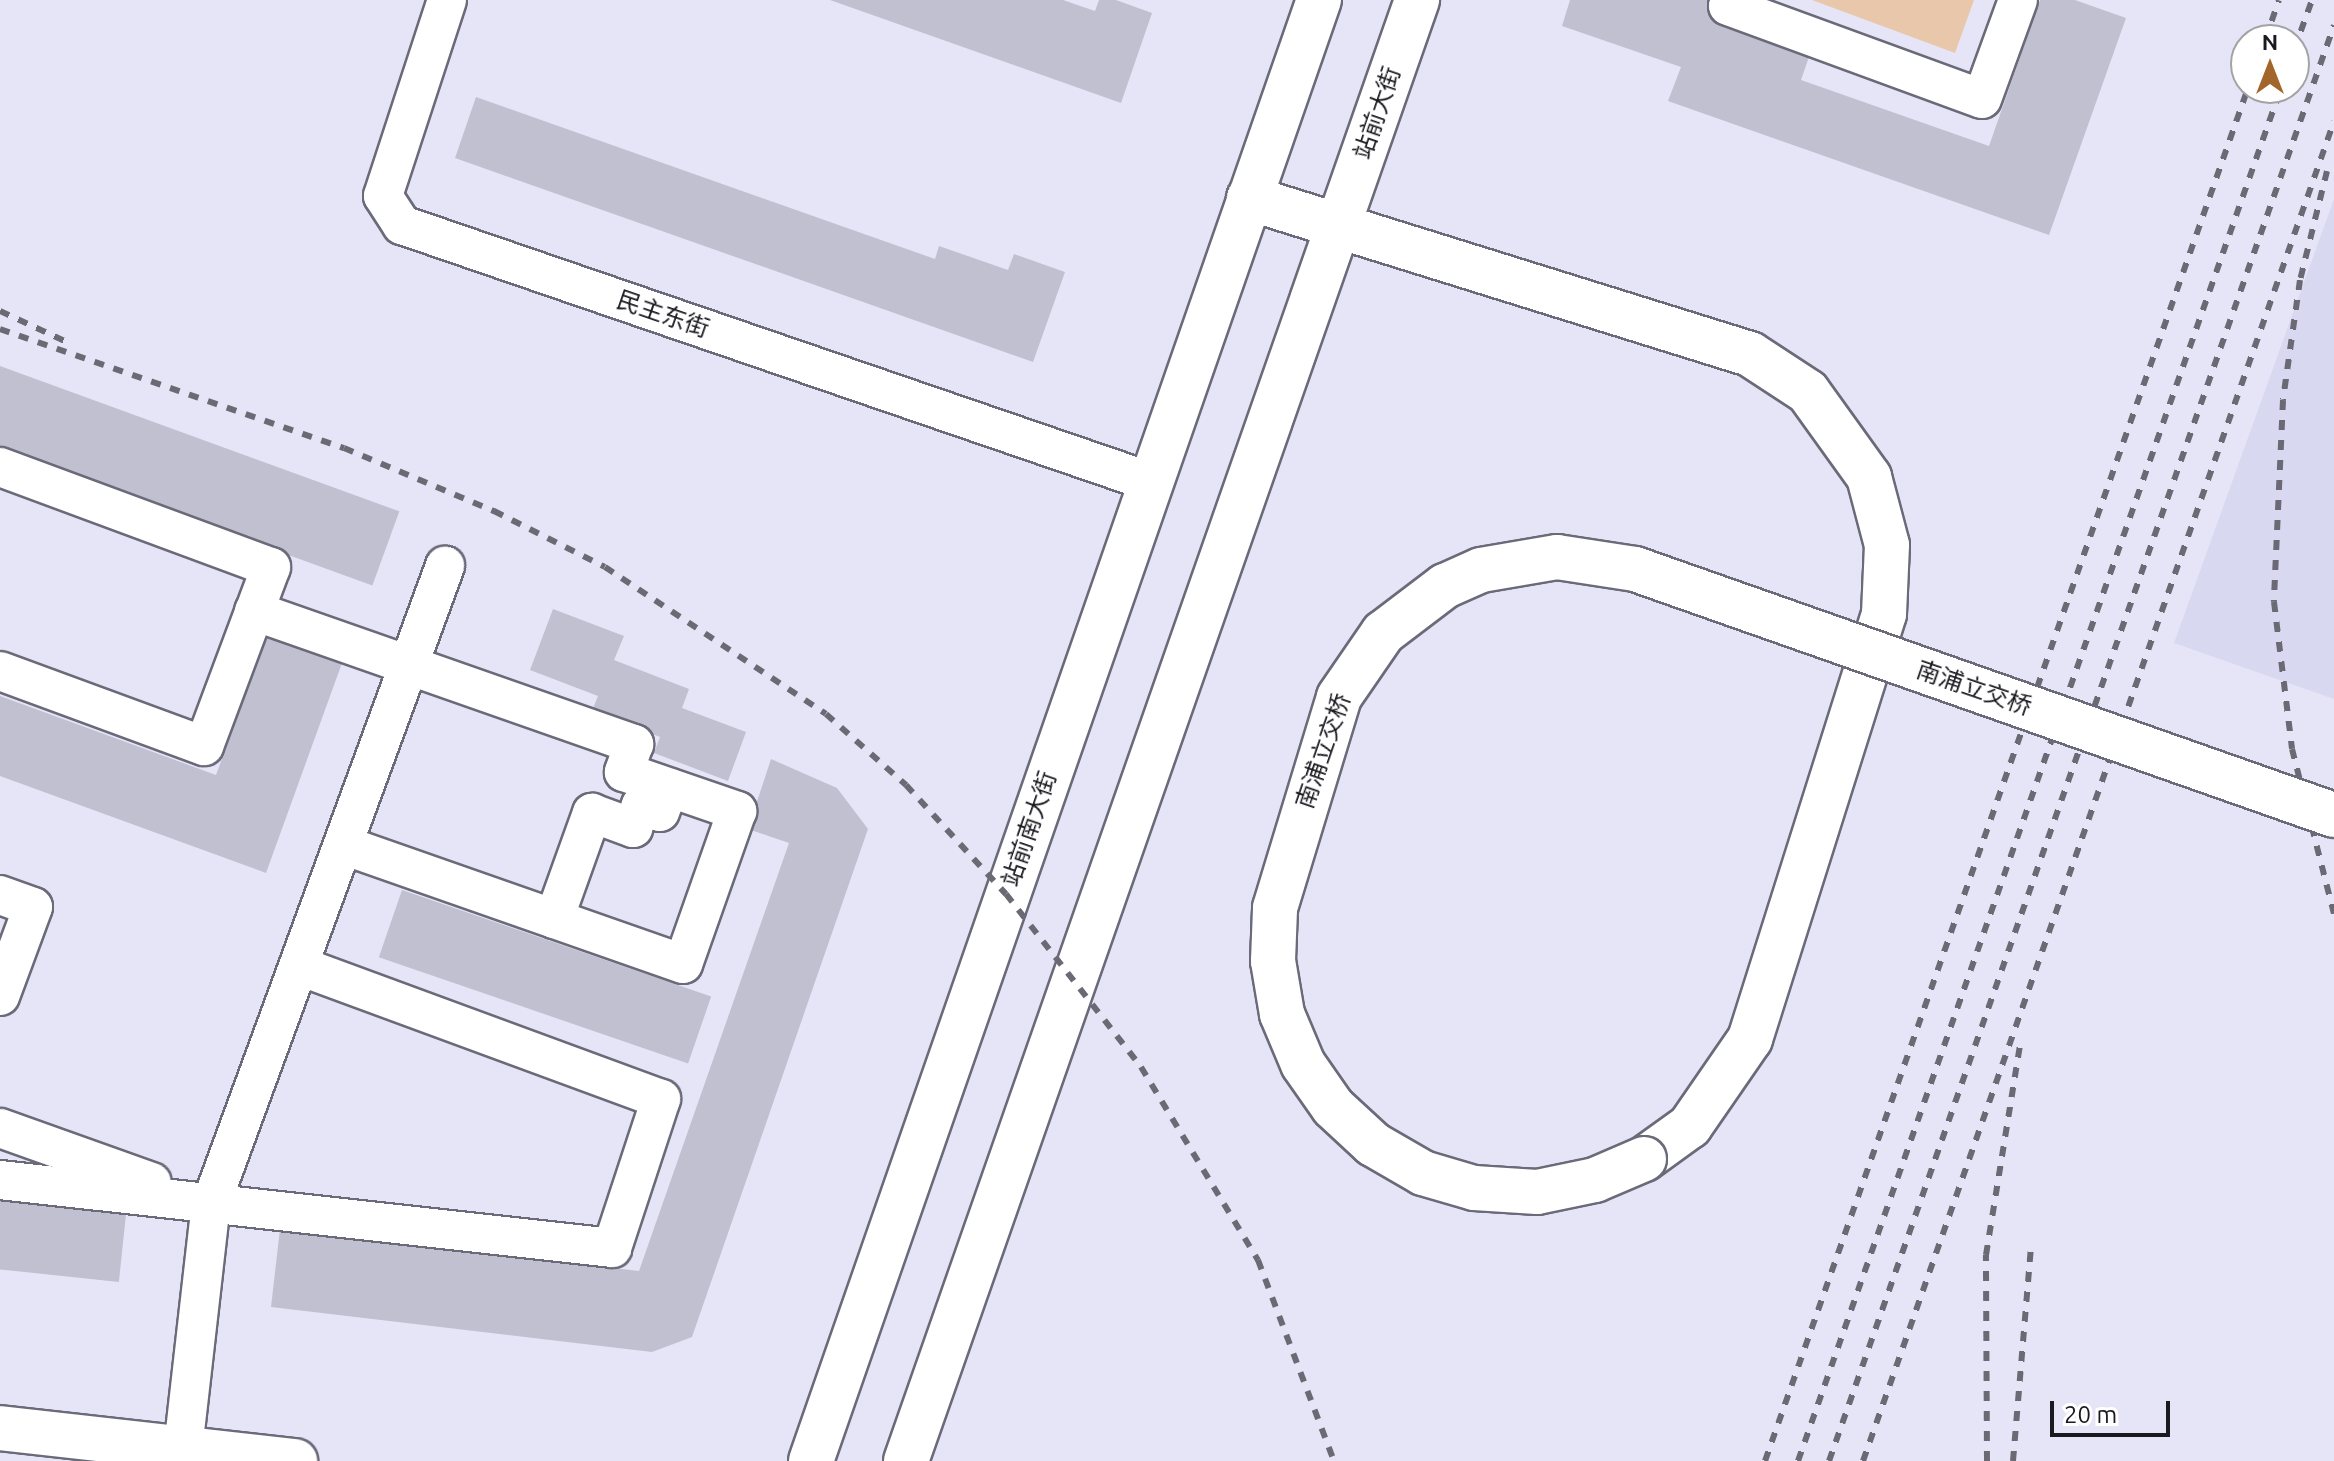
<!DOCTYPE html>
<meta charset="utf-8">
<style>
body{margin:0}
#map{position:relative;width:2334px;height:1461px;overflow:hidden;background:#e6e5f7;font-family:Ubuntu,"Noto Sans SC",sans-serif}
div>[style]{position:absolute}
.built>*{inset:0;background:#d9d8f1}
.green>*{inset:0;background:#e9c7aa}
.building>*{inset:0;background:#c0c0d1;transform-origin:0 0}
.roads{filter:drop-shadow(2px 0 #6a6a79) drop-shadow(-2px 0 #6a6a79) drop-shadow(0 2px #6a6a79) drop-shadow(0 -2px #6a6a79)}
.street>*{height:38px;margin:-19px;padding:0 19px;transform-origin:19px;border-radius:19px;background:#fff}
.secondary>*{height:44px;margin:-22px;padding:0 22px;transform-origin:22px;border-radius:22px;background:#fff}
.primary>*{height:44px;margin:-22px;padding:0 22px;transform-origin:22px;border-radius:22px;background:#fff}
.highway>*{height:44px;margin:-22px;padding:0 22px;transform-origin:22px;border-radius:22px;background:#fff}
.rail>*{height:6px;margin-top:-3px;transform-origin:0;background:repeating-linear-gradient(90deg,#6a6974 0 10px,transparent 0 20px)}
.bridges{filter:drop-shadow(2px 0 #6a6a79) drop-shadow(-2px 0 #6a6a79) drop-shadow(0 2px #6a6a79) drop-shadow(0 -2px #6a6a79)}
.primary-bridge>*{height:44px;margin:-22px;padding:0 22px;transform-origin:22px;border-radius:22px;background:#fff}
span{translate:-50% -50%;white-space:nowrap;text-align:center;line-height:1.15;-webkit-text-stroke:6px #fff;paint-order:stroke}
.street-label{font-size:24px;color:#1a191f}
.north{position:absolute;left:2230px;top:24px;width:80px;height:80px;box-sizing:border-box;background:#fff;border:2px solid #a3a3a5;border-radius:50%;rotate:0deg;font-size:22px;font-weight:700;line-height:32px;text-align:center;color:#1a191f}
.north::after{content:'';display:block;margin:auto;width:28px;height:36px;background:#a3662a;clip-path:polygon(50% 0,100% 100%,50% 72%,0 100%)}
.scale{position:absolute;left:2050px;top:1401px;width:120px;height:36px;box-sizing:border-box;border:4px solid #1a191f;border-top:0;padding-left:10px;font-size:24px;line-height:28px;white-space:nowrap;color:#1a191f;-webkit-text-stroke:6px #fff;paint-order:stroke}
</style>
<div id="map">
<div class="built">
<div style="clip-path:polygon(2334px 199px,2334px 699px,2174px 643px)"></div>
</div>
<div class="green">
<div style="clip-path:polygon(1812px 0,1974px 0,1955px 53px)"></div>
</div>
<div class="building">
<div style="clip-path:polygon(830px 0,1063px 0,1095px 11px,1099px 0,1116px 0,1152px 13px,1121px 103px)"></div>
<div style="clip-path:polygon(1570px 0,1716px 0,1711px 15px,1811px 51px,1801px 80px,1989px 146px,2040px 0,2075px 0,2126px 18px,2049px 235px,1668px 101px,1681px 67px,1562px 26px)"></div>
<div style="clip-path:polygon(476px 97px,935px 259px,939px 246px,1008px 270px,1014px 254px,1065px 272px,1033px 362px,455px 158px)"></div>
<div style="left:0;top:366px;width:425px;height:79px;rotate:20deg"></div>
<div style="clip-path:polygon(553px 609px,624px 636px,614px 660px,689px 689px,682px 708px,746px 732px,728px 781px,654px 753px,660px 737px,592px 711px,598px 696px,530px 670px)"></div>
<div style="clip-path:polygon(267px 636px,342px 663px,266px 873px,0 776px,0 696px,216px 775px)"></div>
<div style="clip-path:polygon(771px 759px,837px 788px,868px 829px,692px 1337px,652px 1352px,271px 1307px,280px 1229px,639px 1271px,789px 843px,748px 829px)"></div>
<div style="left:402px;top:890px;width:327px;height:71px;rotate:19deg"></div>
<div style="left:0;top:1198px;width:127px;height:71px;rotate:6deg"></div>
</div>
<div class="roads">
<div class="street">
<div style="left:447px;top:0;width:206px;rotate:108.1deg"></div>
<div style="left:383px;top:196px;width:35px;rotate:57deg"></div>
<div style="left:402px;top:225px;width:792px;rotate:18.94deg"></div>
<div style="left:1730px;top:0;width:6px;rotate:108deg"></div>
<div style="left:1728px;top:6px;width:270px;rotate:20.1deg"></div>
<div style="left:1982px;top:99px;width:105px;rotate:-70deg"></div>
<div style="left:0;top:467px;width:289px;rotate:20.3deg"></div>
<div style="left:271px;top:567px;width:191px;rotate:110.5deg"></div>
<div style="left:204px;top:746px;width:217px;rotate:-159.8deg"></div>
<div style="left:254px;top:611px;width:403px;rotate:19.3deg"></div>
<div style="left:634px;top:744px;width:30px;rotate:110deg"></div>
<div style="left:624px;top:772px;width:120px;rotate:19deg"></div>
<div style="left:737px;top:811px;width:162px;rotate:109.4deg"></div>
<div style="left:683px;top:964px;width:360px;rotate:-160.7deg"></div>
<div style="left:0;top:895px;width:35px;rotate:20deg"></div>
<div style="left:33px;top:907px;width:95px;rotate:110.3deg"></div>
<div style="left:554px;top:919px;width:113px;rotate:-70.3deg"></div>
<div style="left:592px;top:813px;width:44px;rotate:20.1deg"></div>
<div style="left:633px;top:828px;width:24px;rotate:-71deg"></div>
<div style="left:641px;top:805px;width:20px;rotate:20deg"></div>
<div style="left:660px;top:812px;width:26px;rotate:-69deg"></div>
<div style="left:0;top:1128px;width:161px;rotate:19.6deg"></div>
<div style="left:0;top:1180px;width:616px;rotate:6.34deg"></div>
<div style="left:612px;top:1248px;width:157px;rotate:-71.8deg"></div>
<div style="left:661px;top:1099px;width:386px;rotate:-159.8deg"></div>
<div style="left:183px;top:1449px;width:247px;rotate:-83.5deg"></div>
<div style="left:211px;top:1204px;width:680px;rotate:-69.86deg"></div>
</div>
<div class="secondary">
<div style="left:0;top:1428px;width:297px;rotate:6.4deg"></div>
</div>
<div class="primary">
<div style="left:1249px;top:198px;width:525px;rotate:17.3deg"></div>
<div style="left:1750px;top:354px;width:69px;rotate:33.2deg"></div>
<div style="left:1808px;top:392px;width:105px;rotate:54.3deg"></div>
<div style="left:1869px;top:477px;width:70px;rotate:75.2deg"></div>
<div style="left:1887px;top:545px;width:69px;rotate:92.5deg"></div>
<div style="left:1884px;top:614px;width:446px;rotate:107.5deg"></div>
<div style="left:1750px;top:1039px;width:106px;rotate:124.6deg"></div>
<div style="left:1690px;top:1126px;width:57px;rotate:144.3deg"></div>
</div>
<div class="highway">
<div style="left:811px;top:1461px;width:1547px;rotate:-70.83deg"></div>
<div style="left:906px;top:1461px;width:1548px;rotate:-70.72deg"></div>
</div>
</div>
<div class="rail">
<div style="left:2265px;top:40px;width:42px;rotate:-70.7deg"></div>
<div style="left:2294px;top:50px;width:53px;rotate:-70.2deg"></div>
<div style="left:2327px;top:171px;width:112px;rotate:103.9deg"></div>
<div style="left:2300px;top:280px;width:121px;rotate:98.1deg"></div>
<div style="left:2283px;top:400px;width:202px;rotate:92.6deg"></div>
<div style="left:2274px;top:602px;width:148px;rotate:83deg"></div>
<div style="left:2292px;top:749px;width:170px;rotate:75.7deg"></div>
<div style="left:0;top:311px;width:76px;rotate:24.9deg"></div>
<div style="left:0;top:329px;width:364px;rotate:19.1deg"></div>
<div style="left:344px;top:448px;width:163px;rotate:22.8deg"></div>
<div style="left:494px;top:511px;width:124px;rotate:26.8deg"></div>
<div style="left:605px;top:567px;width:265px;rotate:33.6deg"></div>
<div style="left:826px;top:714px;width:107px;rotate:41.6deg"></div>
<div style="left:906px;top:785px;width:148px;rotate:47.5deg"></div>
<div style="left:1006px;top:894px;width:219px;rotate:52deg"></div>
<div style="left:1141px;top:1067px;width:226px;rotate:58.8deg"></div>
<div style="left:1258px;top:1260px;width:215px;rotate:69.3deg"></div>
<div style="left:1765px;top:1461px;width:1455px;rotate:-70.62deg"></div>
<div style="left:1798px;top:1461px;width:1455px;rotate:-70.62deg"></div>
<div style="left:1829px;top:1461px;width:1522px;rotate:-70.62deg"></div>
<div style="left:1863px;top:1461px;width:1420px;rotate:-70.63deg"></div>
<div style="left:1987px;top:1461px;width:206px;rotate:-90.3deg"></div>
<div style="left:1986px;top:1255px;width:214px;rotate:-80.8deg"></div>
<div style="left:2013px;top:1461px;width:216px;rotate:-85.2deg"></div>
</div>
<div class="bridges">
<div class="primary-bridge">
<div style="left:1644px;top:1159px;width:53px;rotate:156.8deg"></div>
<div style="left:1595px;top:1180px;width:59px;rotate:168.3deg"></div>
<div style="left:1537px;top:1192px;width:63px;rotate:-176.4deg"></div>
<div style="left:1474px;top:1188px;width:53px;rotate:-163.6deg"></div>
<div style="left:1423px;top:1173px;width:58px;rotate:-149.9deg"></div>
<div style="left:1373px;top:1144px;width:54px;rotate:-137.2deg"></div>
<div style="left:1333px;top:1107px;width:52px;rotate:-124.9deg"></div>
<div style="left:1303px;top:1064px;width:54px;rotate:-112.8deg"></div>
<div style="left:1282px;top:1014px;width:54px;rotate:-99.6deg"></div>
<div style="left:1273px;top:961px;width:53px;rotate:-87.8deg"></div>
<div style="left:1275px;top:908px;width:220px;rotate:-73.1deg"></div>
<div style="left:1339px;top:697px;width:78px;rotate:-55.5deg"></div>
<div style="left:1383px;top:633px;width:78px;rotate:-37.2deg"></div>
<div style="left:1445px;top:586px;width:39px;rotate:-24deg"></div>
<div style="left:1481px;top:570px;width:77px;rotate:-9.7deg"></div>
<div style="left:1557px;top:557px;width:79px;rotate:8.7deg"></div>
<div style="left:1635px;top:569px;width:741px;rotate:19.39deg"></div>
</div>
</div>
<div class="street-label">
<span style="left:1377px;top:113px;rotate:-71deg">站前大街</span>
<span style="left:663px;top:314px;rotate:19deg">民主东街</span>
<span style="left:1974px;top:688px;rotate:19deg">南浦立交桥</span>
<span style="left:1323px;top:751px;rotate:-71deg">南浦立交桥</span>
<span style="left:1029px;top:829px;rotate:-71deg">站前南大街</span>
</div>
<div class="north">N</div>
<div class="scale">20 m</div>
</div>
